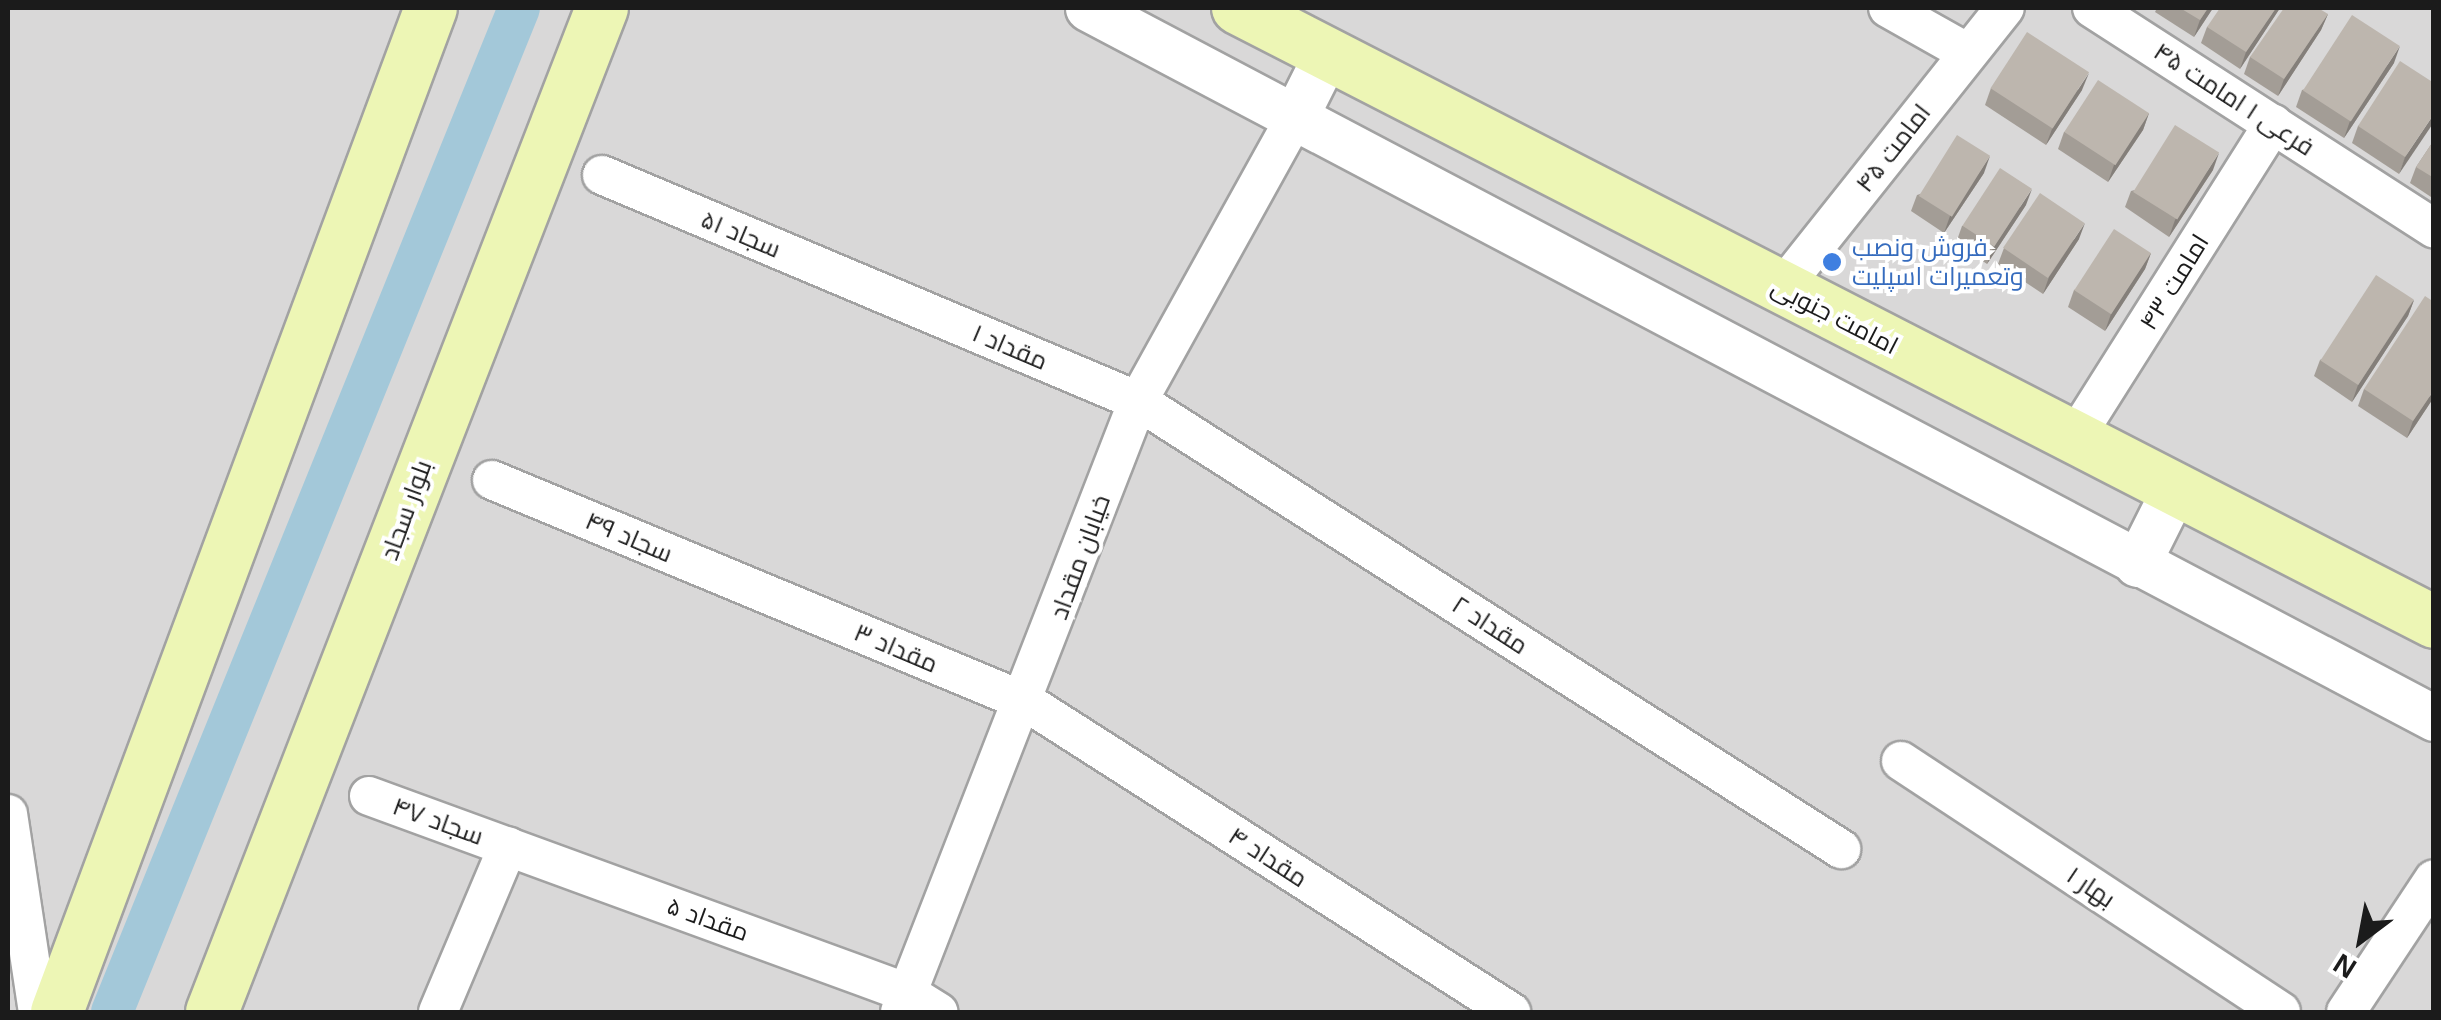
<!DOCTYPE html>
<meta charset="utf-8">
<style>
body{margin:0}
#map{position:relative;width:2441px;height:1020px;overflow:hidden;background:#eceae1;font-family:Arial,Cairo,sans-serif}
div>[style]{position:absolute}
.residential>*{inset:0;background:#d9d8d8;transform-origin:0 0}
.canal>*{height:42px;margin:-21px;padding:0 21px;transform-origin:21px;border-radius:21px;background:#a3c8d9}
.roads{filter:drop-shadow(2px 0 #a2a2a2) drop-shadow(-2px 0 #a2a2a2) drop-shadow(0 2px #a2a2a2) drop-shadow(0 -2px #a2a2a2)}
.minor>*{height:38px;margin:-19px;padding:0 19px;transform-origin:19px;border-radius:19px;background:#fff}
.tertiary>*{height:45px;margin:-22.5px;padding:0 22.5px;transform-origin:22.5px;border-radius:22.5px;background:#fff}
.secondary>*{height:52px;margin:-26px;padding:0 26px;transform-origin:26px;border-radius:26px;background:#edf6b5}
.wall>*{inset:0;background:#a39d96}
.shaded-wall>*{inset:0;background:#847f7a}
.building>*{inset:0;background:#bdb6ae;transform-origin:0 0}
.dots>*{width:28px;height:28px;translate:-50% -50%;box-sizing:border-box;border:5px solid #fff;border-radius:50%}
span{translate:-50% -50%;white-space:nowrap;text-align:center;line-height:1.15;-webkit-text-stroke:8px #fff;paint-order:stroke}
.street-label{font-size:25px;color:#1b1b1b}
.shop-label{font-size:25px;color:#366cbe}
.left{translate:0 -50%;text-align:left}
.frame{position:absolute;inset:0;border:10px solid #1b1b1b;pointer-events:none}
.north{position:absolute;left:2311px;top:890px;width:100px;height:100px;-webkit-text-stroke:8px #fff;paint-order:stroke;rotate:212deg;font-size:28px;font-weight:700;line-height:40px;text-align:center;color:#1b1b1b}
.north::after{content:'';display:block;margin:auto;width:35px;height:45px;background:#1b1b1b;clip-path:polygon(50% 0,100% 100%,50% 72%,0 100%)}
</style>
<div id="map">
<div class="residential">
<div style="left:8px;top:8px;width:2425px;height:1004px"></div>
</div>
<div class="canal">
<div style="left:112px;top:1012px;width:1083px;rotate:-67.93deg"></div>
</div>
<div class="roads">
<div class="minor">
<div style="left:1888px;top:8px;width:92px;rotate:29.4deg"></div>
<div style="left:2092px;top:8px;width:407px;rotate:32.8deg"></div>
<div style="left:602px;top:175px;width:582px;rotate:22.86deg"></div>
<div style="left:1138px;top:401px;width:834px;rotate:32.51deg"></div>
<div style="left:1782px;top:288px;width:358px;rotate:-51.5deg"></div>
<div style="left:2074px;top:439px;width:373px;rotate:-57.7deg"></div>
<div style="left:492px;top:480px;width:578px;rotate:22.57deg"></div>
<div style="left:1026px;top:702px;width:576px;rotate:32.59deg"></div>
<div style="left:1901px;top:761px;width:455px;rotate:33.4deg"></div>
<div style="left:369px;top:796px;width:574px;rotate:20.08deg"></div>
<div style="left:908px;top:993px;width:36px;rotate:32deg"></div>
<div style="left:8px;top:814px;width:200px;rotate:81.4deg"></div>
<div style="left:438px;top:1012px;width:180px;rotate:-67.1deg"></div>
<div style="left:900px;top:1012px;width:656px;rotate:-68.72deg"></div>
<div style="left:1138px;top:401px;width:322px;rotate:-61deg"></div>
<div style="left:2346px;top:1012px;width:159px;rotate:-56.5deg"></div>
</div>
<div class="tertiary">
<div style="left:1088px;top:8px;width:1522px;rotate:27.81deg"></div>
<div style="left:1294px;top:119px;width:74px;rotate:-63.4deg"></div>
<div style="left:2137px;top:564px;width:83px;rotate:-63.4deg"></div>
</div>
<div class="secondary">
<div style="left:1238px;top:8px;width:1344px;rotate:27.17deg"></div>
<div style="left:57px;top:1012px;width:1071px;rotate:-69.57deg"></div>
<div style="left:212px;top:1012px;width:1077px;rotate:-68.77deg"></div>
</div>
</div>
<div class="wall">
<div style="clip-path:polygon(2157px 8px,2213px 8px,2194px 37px,2155px 12px)"></div>
<div style="clip-path:polygon(2280px 8px,2240px 69px,2201px 43px,2207px 27px)"></div>
<div style="clip-path:polygon(2328px 14px,2321px 30px,2278px 96px,2244px 74px,2250px 57px)"></div>
<div style="clip-path:polygon(2394px 63px,2344px 138px,2296px 107px,2302px 90px)"></div>
<div style="clip-path:polygon(2434px 83px,2399px 174px,2352px 143px,2358px 126px)"></div>
<div style="clip-path:polygon(1991px 88px,2082px 90px,2046px 145px,1985px 105px)"></div>
<div style="clip-path:polygon(2149px 113px,2143px 130px,2108px 182px,2058px 149px,2064px 132px)"></div>
<div style="clip-path:polygon(2434px 140px,2434px 199px,2410px 183px,2416px 167px)"></div>
<div style="clip-path:polygon(2213px 170px,2169px 237px,2125px 207px,2131px 191px)"></div>
<div style="clip-path:polygon(1984px 173px,1944px 233px,1911px 211px,1917px 195px)"></div>
<div style="clip-path:polygon(2026px 205px,1987px 264px,1956px 243px,1962px 226px)"></div>
<div style="clip-path:polygon(2079px 239px,2043px 294px,1998px 264px,2004px 248px)"></div>
<div style="clip-path:polygon(2151px 253px,2145px 269px,2105px 331px,2068px 307px,2074px 290px)"></div>
<div style="clip-path:polygon(2414px 300px,2408px 316px,2352px 402px,2314px 376px,2320px 360px)"></div>
<div style="clip-path:polygon(2364px 389px,2434px 397px,2407px 438px,2358px 406px)"></div>
</div>
<div class="shaded-wall">
<div style="clip-path:polygon(2208px 8px,2213px 8px,2194px 37px,2200px 20px)"></div>
<div style="clip-path:polygon(2276px 8px,2280px 8px,2240px 69px,2246px 52px)"></div>
<div style="clip-path:polygon(2328px 14px,2321px 30px,2278px 96px,2284px 79px)"></div>
<div style="clip-path:polygon(2400px 46px,2394px 63px,2344px 138px,2350px 121px)"></div>
<div style="clip-path:polygon(2089px 73px,2082px 90px,2046px 145px,2052px 129px)"></div>
<div style="clip-path:polygon(2149px 113px,2143px 130px,2108px 182px,2114px 165px)"></div>
<div style="clip-path:polygon(2434px 114px,2434px 122px,2399px 174px,2405px 157px)"></div>
<div style="clip-path:polygon(2219px 153px,2213px 170px,2169px 237px,2175px 220px)"></div>
<div style="clip-path:polygon(1990px 156px,1984px 173px,1944px 233px,1950px 216px)"></div>
<div style="clip-path:polygon(2032px 189px,2026px 205px,1987px 264px,1993px 248px)"></div>
<div style="clip-path:polygon(2085px 223px,2079px 239px,2043px 294px,2049px 277px)"></div>
<div style="clip-path:polygon(2151px 253px,2145px 269px,2105px 331px,2111px 314px)"></div>
<div style="clip-path:polygon(2414px 300px,2408px 316px,2352px 402px,2358px 385px)"></div>
<div style="clip-path:polygon(2434px 390px,2434px 397px,2407px 438px,2413px 421px)"></div>
</div>
<div class="building">
<div style="clip-path:polygon(2180px 8px,2208px 8px,2200px 20px)"></div>
<div style="clip-path:polygon(2220px 8px,2276px 8px,2246px 52px,2207px 27px)"></div>
<div style="clip-path:polygon(2284px 8px,2318px 8px,2328px 14px,2284px 79px,2250px 57px)"></div>
<div style="left:2352px;top:15px;width:57px;height:90px;rotate:33deg"></div>
<div style="left:2027px;top:32px;width:74px;height:67px;rotate:33deg"></div>
<div style="clip-path:polygon(2400px 61px,2434px 83px,2434px 114px,2405px 157px,2358px 126px)"></div>
<div style="left:2098px;top:80px;width:61px;height:62px;rotate:33deg"></div>
<div style="left:2175px;top:125px;width:52px;height:79px;rotate:32deg"></div>
<div style="left:1957px;top:135px;width:39px;height:72px;rotate:32deg"></div>
<div style="clip-path:polygon(2434px 140px,2434px 178px,2416px 167px)"></div>
<div style="left:2000px;top:168px;width:38px;height:69px;rotate:33deg"></div>
<div style="left:2040px;top:193px;width:54px;height:66px;rotate:34deg"></div>
<div style="left:2114px;top:229px;width:44px;height:73px;rotate:33deg"></div>
<div style="left:2376px;top:275px;width:45px;height:102px;rotate:33deg"></div>
<div style="clip-path:polygon(2425px 296px,2434px 302px,2434px 390px,2413px 421px,2364px 389px)"></div>
</div>
<div class="dots">
<div style="left:1832px;top:262px;background:#3f7fe0"></div>
</div>
<div class="street-label">
<span style="left:2234px;top:99px;rotate:33deg">فرعی ۱ امامت ۴۵</span>
<span style="left:1893px;top:148px;rotate:-52deg">امامت ۴۵</span>
<span style="left:741px;top:234px;rotate:23deg">سجاد ۵۱</span>
<span style="left:2174px;top:282px;rotate:-58deg">امامت ۴۳</span>
<span style="left:1835px;top:316px;rotate:27deg">امامت جنوبی</span>
<span style="left:1010px;top:347px;rotate:23deg">مقداد ۱</span>
<span style="left:406px;top:510px;rotate:-70deg">بلوار سجاد</span>
<span style="left:629px;top:537px;rotate:23deg">سجاد ۴۹</span>
<span style="left:1080px;top:557px;rotate:-70deg">خیابان مقداد</span>
<span style="left:1490px;top:625px;rotate:33deg">مقداد ۲</span>
<span style="left:896px;top:648px;rotate:23deg">مقداد ۳</span>
<span style="left:438px;top:821px;rotate:20deg">سجاد ۴۷</span>
<span style="left:1268px;top:857px;rotate:33deg">مقداد ۴</span>
<span style="left:2091px;top:887px;rotate:34deg">بهار ۱</span>
<span style="left:708px;top:919px;rotate:20deg">مقداد ۵</span>
</div>
<div class="shop-label">
<span class="left" style="left:1852px;top:262px">فروش ونصب<br>وتعمیرات اسپلیت</span>
</div>
<div class="frame"></div>
<div class="north">N</div>
</div>
